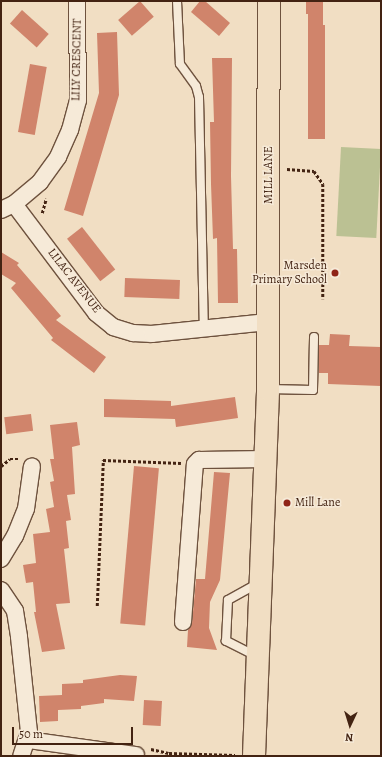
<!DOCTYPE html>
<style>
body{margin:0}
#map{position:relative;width:382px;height:757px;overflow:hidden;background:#f1dec3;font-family:Alegreya,serif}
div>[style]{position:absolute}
.green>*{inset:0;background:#bbc193;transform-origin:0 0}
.building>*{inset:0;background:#d0846b;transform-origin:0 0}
.path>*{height:2.5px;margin-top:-1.25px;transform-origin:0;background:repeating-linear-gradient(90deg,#432312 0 3px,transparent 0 5px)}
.roads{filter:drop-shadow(1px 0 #6e523e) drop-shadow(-1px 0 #6e523e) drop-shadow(0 1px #6e523e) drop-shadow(0 -1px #6e523e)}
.service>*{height:8px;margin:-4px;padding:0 4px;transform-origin:4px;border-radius:4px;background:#f6ead8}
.minor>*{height:16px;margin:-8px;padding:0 8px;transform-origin:8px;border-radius:8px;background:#f6ead8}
.primary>*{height:22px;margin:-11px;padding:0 11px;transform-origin:11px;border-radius:11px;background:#f1dec3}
.dots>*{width:11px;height:11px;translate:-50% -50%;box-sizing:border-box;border:2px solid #f6ead8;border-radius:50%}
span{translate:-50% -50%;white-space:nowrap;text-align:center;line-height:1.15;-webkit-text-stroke:3px #f6ead8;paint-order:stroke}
.street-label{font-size:12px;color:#432312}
.poi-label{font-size:12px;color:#432312}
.right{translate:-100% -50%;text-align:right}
.left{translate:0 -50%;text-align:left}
.frame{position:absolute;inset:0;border:2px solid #432312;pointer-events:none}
.north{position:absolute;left:330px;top:705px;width:40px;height:40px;-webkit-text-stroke:3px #f6ead8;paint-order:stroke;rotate:184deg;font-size:11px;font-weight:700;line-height:16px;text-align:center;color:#432312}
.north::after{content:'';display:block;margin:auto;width:14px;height:18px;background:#432312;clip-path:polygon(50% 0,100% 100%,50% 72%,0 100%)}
.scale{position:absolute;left:12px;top:727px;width:121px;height:18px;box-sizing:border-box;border:2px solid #432312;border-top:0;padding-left:5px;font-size:12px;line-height:14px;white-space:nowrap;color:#432312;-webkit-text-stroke:3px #f6ead8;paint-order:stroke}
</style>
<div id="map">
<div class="green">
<div style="left:341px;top:147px;width:40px;height:89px;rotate:3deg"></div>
</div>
<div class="building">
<div style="left:140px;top:1px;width:21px;height:29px;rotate:49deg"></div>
<div style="clip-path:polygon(200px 1px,205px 1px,230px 23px,219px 36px,191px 12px)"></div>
<div style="clip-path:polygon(306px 1px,323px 1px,323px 25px,325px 25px,325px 139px,308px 139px,308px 14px,306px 14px)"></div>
<div style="left:22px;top:10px;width:36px;height:18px;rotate:42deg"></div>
<div style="clip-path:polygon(117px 32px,119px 95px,83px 216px,64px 210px,99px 93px,97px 33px)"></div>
<div style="clip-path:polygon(212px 58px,232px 58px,231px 176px,233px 249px,237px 249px,238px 303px,218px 303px,217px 238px,213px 239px,211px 184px,210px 122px,214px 122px)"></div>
<div style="left:30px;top:64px;width:17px;height:69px;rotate:10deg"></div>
<div style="left:82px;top:227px;width:54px;height:19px;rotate:52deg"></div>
<div style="clip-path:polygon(1px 252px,19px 263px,17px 265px,61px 316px,56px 320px,106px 357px,94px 373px,51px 340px,53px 338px,11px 288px,16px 283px,1px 274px)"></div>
<div style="left:125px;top:278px;width:55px;height:19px;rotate:2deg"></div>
<div style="clip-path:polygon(330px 334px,350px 335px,349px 346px,381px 347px,381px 386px,328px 384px,328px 373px,319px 373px,319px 345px,329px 345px)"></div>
<div style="clip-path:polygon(235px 397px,238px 418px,176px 427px,175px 419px,104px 417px,104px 399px,171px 401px,171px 406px)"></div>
<div style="left:31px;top:414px;width:17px;height:27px;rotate:83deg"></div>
<div style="clip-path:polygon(77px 422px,80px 445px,72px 447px,75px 494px,67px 495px,71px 520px,66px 521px,69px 548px,64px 549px,70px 603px,56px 604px,65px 649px,42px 652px,34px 612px,36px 612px,33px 582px,26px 583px,23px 565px,36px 563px,33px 534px,50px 532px,46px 509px,54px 507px,50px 482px,54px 481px,50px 459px,54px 459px,50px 425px)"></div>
<div style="left:134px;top:466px;width:25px;height:158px;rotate:5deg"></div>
<div style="clip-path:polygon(214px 472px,230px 473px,220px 580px,210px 602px,209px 628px,217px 650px,187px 647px,188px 630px,192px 623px,196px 579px,205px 579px)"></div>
<div style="clip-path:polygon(120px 675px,137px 676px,134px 701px,104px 699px,104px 703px,81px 706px,81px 709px,58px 710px,58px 721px,40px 722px,39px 696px,62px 695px,62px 684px,83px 683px,83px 680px)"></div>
<div style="left:144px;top:700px;width:18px;height:25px;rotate:3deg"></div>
</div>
<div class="path">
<div style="left:287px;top:169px;width:27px;rotate:4deg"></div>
<div style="left:314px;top:171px;width:16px;rotate:55deg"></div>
<div style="left:323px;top:184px;width:115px;rotate:90deg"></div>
<div style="left:42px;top:213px;width:15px;rotate:-74deg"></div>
<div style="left:1px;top:466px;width:11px;rotate:-38deg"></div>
<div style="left:10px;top:459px;width:9px"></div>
<div style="left:97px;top:606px;width:146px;rotate:-87.6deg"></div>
<div style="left:103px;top:460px;width:78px;rotate:2.2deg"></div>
<div style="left:151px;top:749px;width:18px;rotate:13deg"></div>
<div style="left:169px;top:753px;width:66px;rotate:1.7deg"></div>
</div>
<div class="roads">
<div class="service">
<div style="left:177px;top:1px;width:63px;rotate:87.3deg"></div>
<div style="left:180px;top:64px;width:27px;rotate:54deg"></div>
<div style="left:196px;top:86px;width:11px;rotate:75deg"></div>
<div style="left:199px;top:97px;width:232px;rotate:88.8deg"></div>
<div style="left:268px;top:389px;width:45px;rotate:1.3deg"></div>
<div style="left:313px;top:390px;width:53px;rotate:-88.9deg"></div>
<div style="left:256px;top:656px;width:34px;rotate:-153deg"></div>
<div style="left:226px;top:641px;width:41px;rotate:-87.2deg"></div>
<div style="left:228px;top:600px;width:35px;rotate:-29deg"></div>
</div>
<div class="minor">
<div style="left:14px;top:204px;width:136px;rotate:53deg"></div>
<div style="left:96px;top:313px;width:22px;rotate:39deg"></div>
<div style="left:113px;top:327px;width:21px;rotate:17deg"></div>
<div style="left:133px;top:333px;width:19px;rotate:3deg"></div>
<div style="left:152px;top:334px;width:118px;rotate:-5.9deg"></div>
<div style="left:1px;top:210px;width:14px;rotate:-25deg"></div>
<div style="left:14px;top:204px;width:34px;rotate:-40deg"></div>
<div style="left:40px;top:182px;width:31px;rotate:-54deg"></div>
<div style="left:58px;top:157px;width:30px;rotate:-66deg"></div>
<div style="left:70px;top:130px;width:31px;rotate:-75deg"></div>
<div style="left:78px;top:100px;width:99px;rotate:-90.6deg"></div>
<div style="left:1px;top:559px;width:27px;rotate:-59deg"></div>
<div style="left:15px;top:536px;width:29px;rotate:-68deg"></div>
<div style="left:26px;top:509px;width:43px;rotate:-82.1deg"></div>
<div style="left:1px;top:590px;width:25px;rotate:56deg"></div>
<div style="left:15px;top:611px;width:26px;rotate:81deg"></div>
<div style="left:19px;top:637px;width:96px;rotate:84deg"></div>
<div style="left:29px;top:732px;width:25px;rotate:108deg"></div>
<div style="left:183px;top:622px;width:158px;rotate:-85.7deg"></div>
<div style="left:195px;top:464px;width:6px;rotate:-45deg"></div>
<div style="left:199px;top:460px;width:67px;rotate:-0.9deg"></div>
<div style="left:28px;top:740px;width:109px;rotate:7.9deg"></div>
</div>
<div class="primary">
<div style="left:254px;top:756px;width:367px;rotate:-87.8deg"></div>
<div style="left:268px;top:389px;width:388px;rotate:-89.9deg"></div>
</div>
</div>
<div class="dots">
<div style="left:335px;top:273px;background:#8f2418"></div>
<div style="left:287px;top:503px;background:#8f2418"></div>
</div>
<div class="street-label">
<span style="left:77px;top:60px;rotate:-89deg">LILY CRESCENT</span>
<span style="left:269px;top:175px;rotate:-90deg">MILL LANE</span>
<span style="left:74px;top:281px;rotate:52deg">LILAC AVENUE</span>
</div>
<div class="poi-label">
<span class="right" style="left:327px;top:273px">Marsden<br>Primary School</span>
<span class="left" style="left:295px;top:503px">Mill Lane</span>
</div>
<div class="frame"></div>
<div class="north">N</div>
<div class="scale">50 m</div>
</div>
